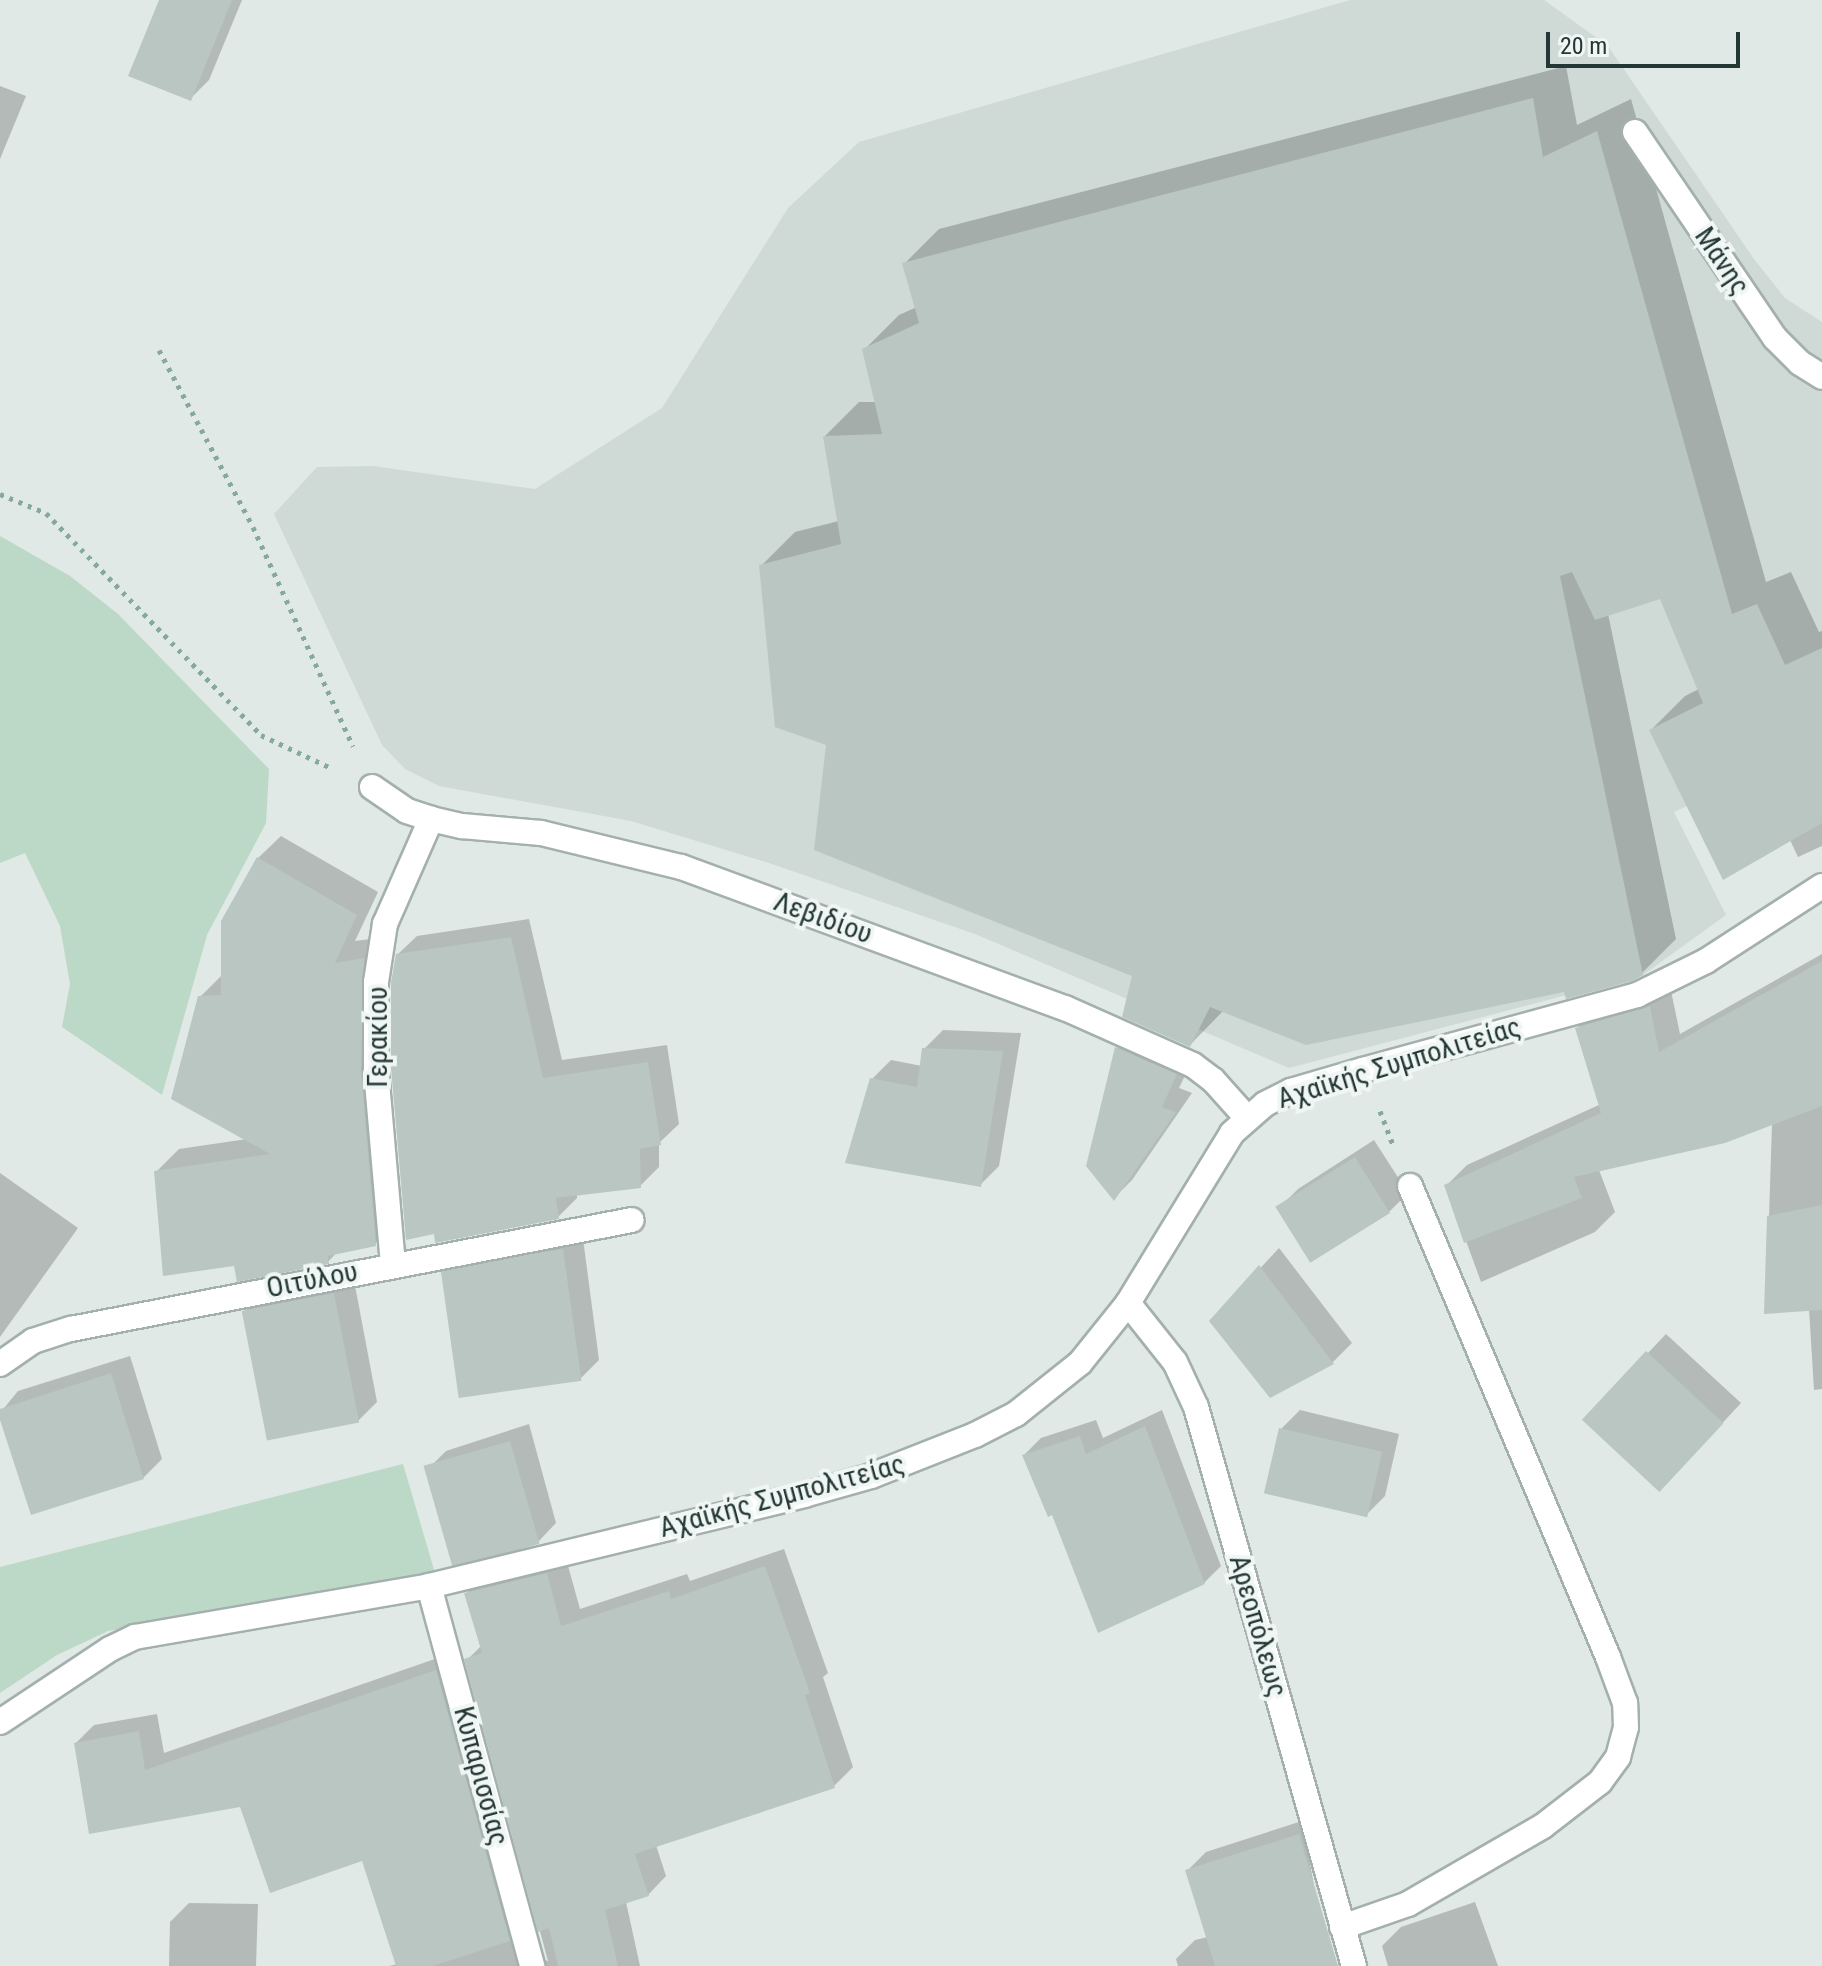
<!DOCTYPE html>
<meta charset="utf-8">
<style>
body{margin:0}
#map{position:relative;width:1822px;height:1966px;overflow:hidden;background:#e0e9e6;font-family:"Roboto Condensed",sans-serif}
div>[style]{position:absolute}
.built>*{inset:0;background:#cfd9d5}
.green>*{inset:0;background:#bcd8c6}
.shadow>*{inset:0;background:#0003}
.building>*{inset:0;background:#b9c6c2;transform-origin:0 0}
.path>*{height:5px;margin-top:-2.5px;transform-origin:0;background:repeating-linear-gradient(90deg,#85a9a1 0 4px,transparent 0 10px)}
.roads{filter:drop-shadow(2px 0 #a4b0ad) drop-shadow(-2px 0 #a4b0ad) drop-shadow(0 2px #a4b0ad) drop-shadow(0 -2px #a4b0ad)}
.minor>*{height:24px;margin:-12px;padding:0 12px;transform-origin:12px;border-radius:12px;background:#fff}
span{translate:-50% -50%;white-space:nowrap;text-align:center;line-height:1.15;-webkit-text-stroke:8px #f0f6f4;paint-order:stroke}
.street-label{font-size:28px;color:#233734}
.scale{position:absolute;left:1546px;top:32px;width:194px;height:36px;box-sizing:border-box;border:4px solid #233734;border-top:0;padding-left:10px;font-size:24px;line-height:28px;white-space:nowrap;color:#233734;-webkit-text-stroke:6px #f0f6f4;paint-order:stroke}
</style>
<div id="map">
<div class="built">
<div style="clip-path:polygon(1350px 0,1544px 0,1608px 46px,1754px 259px,1785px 298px,1822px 322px,1822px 744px,1674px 812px,1726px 915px,1643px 975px,1289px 1068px,975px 934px,769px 863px,631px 821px,439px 786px,405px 769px,382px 745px,274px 514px,317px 467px,373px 466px,535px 489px,662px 408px,788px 208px,859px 142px)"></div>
</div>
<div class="green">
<div style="clip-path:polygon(0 536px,70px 576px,118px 614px,269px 769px,266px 823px,207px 935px,162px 1095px,62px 1027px,70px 984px,60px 926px,25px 853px,0 863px)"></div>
<div style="clip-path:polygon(403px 1464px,435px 1573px,283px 1603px,108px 1631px,57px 1655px,0 1693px,0 1567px)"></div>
</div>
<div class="shadow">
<div style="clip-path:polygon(161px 0,242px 0,209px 80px,190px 99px)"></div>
<div style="clip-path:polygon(1566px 66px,1577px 125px,1631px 99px,1766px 582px,1791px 572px,1819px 632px,1822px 631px,1822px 846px,1798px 857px,1790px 840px,1651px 730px,1685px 696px,1699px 689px,1661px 596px,1608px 614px,1676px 939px,1642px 973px,1565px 989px,1224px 1010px,1190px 1045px,1135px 975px,828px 744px,761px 566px,795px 532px,839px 521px,825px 436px,859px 402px,877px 402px,865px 349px,899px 315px,917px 307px,905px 263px,939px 229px)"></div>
<div style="clip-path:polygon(0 86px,26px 96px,0 159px)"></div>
<div style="clip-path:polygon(281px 836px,378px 892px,355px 941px,386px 937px,383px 1046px,398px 1221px,375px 1244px,337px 1252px,328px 1262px,236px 1264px,156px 1172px,179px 1149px,247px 1139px,200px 997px,223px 974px,258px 858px)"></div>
<div style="clip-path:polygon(529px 919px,562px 1060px,667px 1045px,679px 1124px,659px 1143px,659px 1167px,640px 1186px,577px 1194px,577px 1198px,558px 1217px,397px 955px,417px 936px)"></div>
<div style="clip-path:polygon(1822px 954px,1822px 1389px,1814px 1390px,1809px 1309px,1766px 1312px,1772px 1123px,1599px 1170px,1615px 1212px,1595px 1232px,1481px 1282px,1446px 1186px,1467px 1165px,1601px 1104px,1577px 1028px,1598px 1008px,1670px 986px,1680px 1034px)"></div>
<div style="clip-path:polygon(1136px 1029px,1195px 1055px,1179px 1088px,1192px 1093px,1132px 1180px,1114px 1198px,1088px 1166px,1117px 1048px)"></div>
<div style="clip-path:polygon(943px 1030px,1021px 1033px,999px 1166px,980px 1185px,872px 1079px,891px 1060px,922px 1066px,924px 1049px)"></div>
<div style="clip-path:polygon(1374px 1140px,1408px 1193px,1389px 1212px,1279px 1208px,1298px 1189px)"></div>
<div style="clip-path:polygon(0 1173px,78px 1228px,0 1337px)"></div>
<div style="clip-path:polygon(582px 1231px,599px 1360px,580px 1379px,443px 1273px,462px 1254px)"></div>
<div style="clip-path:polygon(1279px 1248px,1352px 1343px,1333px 1362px,1271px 1395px,1219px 1313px)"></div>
<div style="clip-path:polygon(353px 1275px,377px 1402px,358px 1421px,244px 1312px,263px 1293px)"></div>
<div style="clip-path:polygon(1666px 1334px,1741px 1403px,1678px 1471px,1648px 1353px)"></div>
<div style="clip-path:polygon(130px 1356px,162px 1459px,143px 1478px,0 1413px,18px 1391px)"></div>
<div style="clip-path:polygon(1162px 1410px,1221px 1566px,1204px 1583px,1024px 1455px,1041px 1438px,1096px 1420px,1103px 1438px)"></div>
<div style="clip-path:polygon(1300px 1410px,1399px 1434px,1385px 1496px,1366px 1515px,1281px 1429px)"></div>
<div style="clip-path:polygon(529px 1424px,556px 1523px,538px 1542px,427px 1470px,446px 1451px)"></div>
<div style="clip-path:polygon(784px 1549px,828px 1673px,823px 1677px,853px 1767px,834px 1786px,656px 1845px,666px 1876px,648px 1895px,626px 1902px,640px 1966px,389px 1966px,398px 1964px,363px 1858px,241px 1804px,90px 1831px,76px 1743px,94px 1725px,157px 1714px,164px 1753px,455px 1652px,541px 1959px,548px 1961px,467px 1660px,482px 1645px,466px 1594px,484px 1575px,565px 1555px,580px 1609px,687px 1574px,690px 1581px)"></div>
<div style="clip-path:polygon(1302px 1821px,1329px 1966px,1178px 1966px,1176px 1959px,1195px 1940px,1208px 1937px,1187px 1871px,1206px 1852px)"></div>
<div style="clip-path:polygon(1475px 1902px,1498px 1966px,1388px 1966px,1382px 1946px,1401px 1927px)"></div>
<div style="clip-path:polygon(189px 1903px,258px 1904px,256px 1966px,169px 1966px,170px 1922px)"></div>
</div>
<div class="building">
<div style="clip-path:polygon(159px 0,232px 0,191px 101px,128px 76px)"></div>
<div style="clip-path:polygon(1533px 98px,1543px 157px,1597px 131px,1732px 614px,1757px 604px,1785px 665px,1822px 648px,1822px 823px,1723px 880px,1649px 730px,1703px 703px,1660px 599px,1595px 620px,1572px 572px,1560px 576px,1643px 975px,1632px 981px,1566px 999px,1564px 992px,1306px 1045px,1210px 1007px,1190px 1047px,1122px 1017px,1132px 976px,814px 850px,826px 745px,775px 727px,759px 565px,841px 544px,823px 436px,882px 434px,862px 349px,919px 323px,902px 263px)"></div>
<div style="clip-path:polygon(257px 857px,357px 915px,335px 963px,364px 958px,361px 1070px,376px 1246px,328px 1256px,329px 1264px,237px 1282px,234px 1266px,163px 1276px,154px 1171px,270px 1154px,171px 1099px,198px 996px,221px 995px,221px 921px)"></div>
<div style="clip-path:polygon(511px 937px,543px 1078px,648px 1062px,661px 1145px,640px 1149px,641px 1188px,556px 1198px,559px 1219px,435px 1243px,434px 1234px,406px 1240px,391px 1068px,391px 983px,396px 954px)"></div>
<div style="clip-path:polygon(1822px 961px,1822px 1106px,1725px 1143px,1574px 1177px,1582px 1198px,1464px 1243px,1444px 1185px,1601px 1113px,1575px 1028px,1650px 1006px,1659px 1052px)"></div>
<div style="clip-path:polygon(1115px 1047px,1177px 1074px,1162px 1107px,1176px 1112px,1114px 1201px,1086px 1166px)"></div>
<div style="clip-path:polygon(922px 1048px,1003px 1051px,981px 1187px,845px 1163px,870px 1078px,917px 1087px)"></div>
<div style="left:1355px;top:1157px;width:66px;height:94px;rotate:58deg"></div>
<div style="clip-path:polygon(1822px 1205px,1822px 1310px,1764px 1314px,1767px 1216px)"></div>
<div style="left:563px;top:1249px;width:133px;height:124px;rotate:82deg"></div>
<div style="clip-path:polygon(1259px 1265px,1334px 1364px,1270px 1398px,1209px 1321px)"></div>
<div style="left:334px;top:1293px;width:132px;height:94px;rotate:79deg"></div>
<div style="left:1646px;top:1351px;width:106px;height:94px;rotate:43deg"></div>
<div style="clip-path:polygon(111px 1373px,144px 1479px,31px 1515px,0 1420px,0 1409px)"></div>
<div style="clip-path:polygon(1145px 1426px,1205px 1584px,1098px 1633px,1052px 1515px,1048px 1517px,1022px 1455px,1080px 1436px,1086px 1454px)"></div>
<div style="left:1279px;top:1428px;width:106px;height:67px;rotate:13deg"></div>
<div style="left:510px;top:1441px;width:107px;height:90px;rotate:74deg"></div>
<div style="clip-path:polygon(765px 1566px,810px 1693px,805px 1695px,835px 1788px,635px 1854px,649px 1896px,605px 1910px,618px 1966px,558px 1966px,549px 1928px,538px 1932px,464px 1659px,482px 1653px,464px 1593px,547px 1573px,561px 1626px,669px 1591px,671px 1599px)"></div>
<div style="clip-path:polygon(436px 1670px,510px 1941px,433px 1966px,396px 1966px,362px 1861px,270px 1893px,240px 1807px,89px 1834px,74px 1743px,139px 1731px,145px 1770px)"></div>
<div style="clip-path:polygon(1299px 1834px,1338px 1966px,1215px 1966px,1185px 1870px)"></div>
</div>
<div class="path">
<div style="left:159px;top:350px;width:200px;rotate:62deg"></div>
<div style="left:253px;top:527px;width:241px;rotate:65.5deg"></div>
<div style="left:0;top:494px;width:50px;rotate:22.4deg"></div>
<div style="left:46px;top:513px;width:309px;rotate:45.9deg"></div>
<div style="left:261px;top:735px;width:77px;rotate:25.2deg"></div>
<div style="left:1380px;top:1111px;width:39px;rotate:69deg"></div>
</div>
<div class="roads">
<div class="minor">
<div style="left:1635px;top:132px;width:249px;rotate:55.8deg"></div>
<div style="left:1775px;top:338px;width:35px;rotate:45deg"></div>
<div style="left:1800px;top:363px;width:26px;rotate:32deg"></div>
<div style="left:372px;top:787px;width:42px;rotate:34.4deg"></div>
<div style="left:407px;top:811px;width:25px;rotate:18deg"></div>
<div style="left:431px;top:819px;width:32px;rotate:13deg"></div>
<div style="left:462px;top:826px;width:79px;rotate:5.1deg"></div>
<div style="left:541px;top:833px;width:144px;rotate:13.7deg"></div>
<div style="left:681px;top:867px;width:409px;rotate:20.2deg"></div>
<div style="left:1065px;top:1008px;width:140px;rotate:24deg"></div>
<div style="left:1193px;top:1065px;width:25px;rotate:37deg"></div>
<div style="left:1213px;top:1080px;width:51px;rotate:48.2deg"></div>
<div style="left:393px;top:1265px;width:197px;rotate:-95deg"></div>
<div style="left:376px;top:1069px;width:87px;rotate:-90deg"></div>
<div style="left:376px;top:982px;width:59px;rotate:-81.2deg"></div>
<div style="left:385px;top:924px;width:115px;rotate:-66.3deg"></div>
<div style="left:1128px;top:1303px;width:75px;rotate:51.5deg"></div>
<div style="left:1175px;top:1362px;width:50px;rotate:65deg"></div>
<div style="left:1196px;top:1407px;width:581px;rotate:74.22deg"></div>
<div style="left:0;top:1364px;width:40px;rotate:-34.9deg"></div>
<div style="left:33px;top:1341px;width:40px;rotate:-18deg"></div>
<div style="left:71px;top:1329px;width:571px;rotate:-11deg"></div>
<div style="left:429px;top:1586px;width:394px;rotate:74.8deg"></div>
<div style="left:0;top:1722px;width:132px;rotate:-33.6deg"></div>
<div style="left:110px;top:1649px;width:28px;rotate:-26deg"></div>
<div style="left:135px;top:1637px;width:298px;rotate:-9.8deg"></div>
<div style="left:429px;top:1586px;width:386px;rotate:-13.6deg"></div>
<div style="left:804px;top:1495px;width:70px;rotate:-15.8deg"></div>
<div style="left:871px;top:1476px;width:112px;rotate:-21.5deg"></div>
<div style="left:975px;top:1435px;width:46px;rotate:-27.1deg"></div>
<div style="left:1016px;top:1414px;width:82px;rotate:-38.6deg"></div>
<div style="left:1080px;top:1363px;width:77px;rotate:-51.3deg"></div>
<div style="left:1128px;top:1303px;width:199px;rotate:-58.5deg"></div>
<div style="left:1232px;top:1133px;width:44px;rotate:-41.3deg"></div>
<div style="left:1265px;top:1104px;width:29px;rotate:-27deg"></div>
<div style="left:1291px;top:1091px;width:75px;rotate:-16.3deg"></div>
<div style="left:1363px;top:1070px;width:284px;rotate:-15.3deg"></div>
<div style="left:1637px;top:995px;width:77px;rotate:-26.2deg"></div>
<div style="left:1706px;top:961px;width:138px;rotate:-32.9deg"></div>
<div style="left:1342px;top:1927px;width:70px;rotate:-19.2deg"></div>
<div style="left:1408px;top:1904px;width:156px;rotate:-30deg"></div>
<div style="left:1543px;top:1826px;width:72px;rotate:-37.7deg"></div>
<div style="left:1600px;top:1782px;width:31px;rotate:-54deg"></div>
<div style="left:1618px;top:1757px;width:31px;rotate:-75deg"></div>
<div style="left:1626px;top:1727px;width:24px;rotate:-92deg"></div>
<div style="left:1625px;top:1703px;width:49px;rotate:-110.3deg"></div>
<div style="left:1608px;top:1657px;width:511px;rotate:-112.8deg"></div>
</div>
</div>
<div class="street-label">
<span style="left:1722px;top:261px;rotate:56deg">Μάνης</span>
<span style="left:823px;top:918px;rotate:20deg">Λεβιδίου</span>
<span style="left:378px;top:1037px;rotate:-90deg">Γερακίου</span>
<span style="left:1399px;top:1063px;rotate:-17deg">Αχαϊκής Συμπολιτείας</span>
<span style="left:312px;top:1280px;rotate:-11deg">Οιτύλου</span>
<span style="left:782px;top:1496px;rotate:-15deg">Αχαϊκής Συμπολιτείας</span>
<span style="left:1258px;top:1626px;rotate:74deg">Αρεοπόλεως</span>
<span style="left:481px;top:1776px;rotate:75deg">Κυπαρισσίας</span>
</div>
<div class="scale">20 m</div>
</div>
